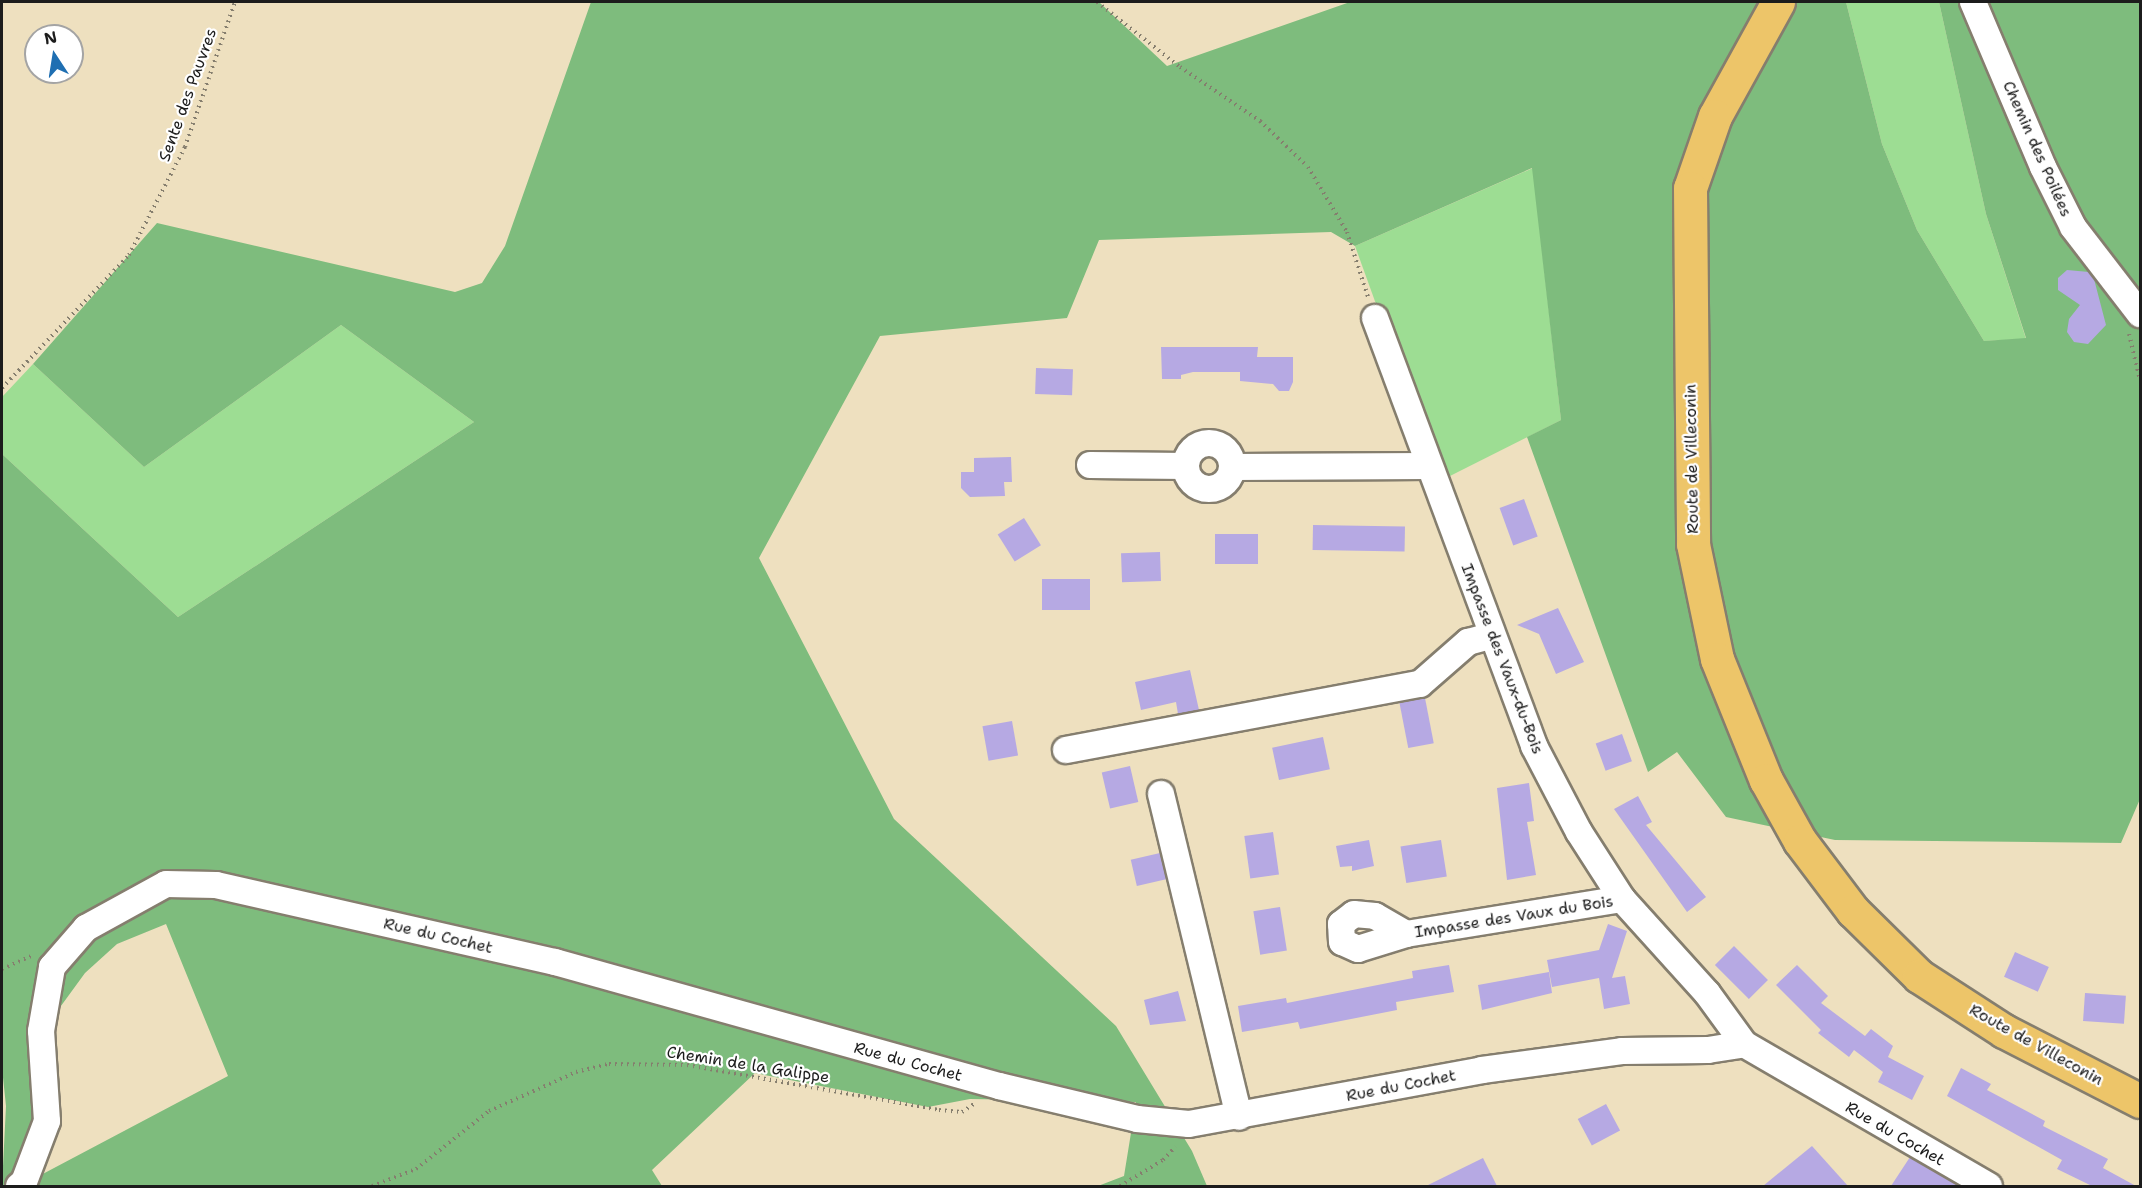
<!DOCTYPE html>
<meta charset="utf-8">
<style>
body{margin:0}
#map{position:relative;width:2142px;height:1188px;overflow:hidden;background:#eee0bf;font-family:"Shantell Sans",sans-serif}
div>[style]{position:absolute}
.green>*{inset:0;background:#9ddd93}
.forest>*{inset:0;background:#7ebc7d}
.building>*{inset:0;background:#b6a9e3;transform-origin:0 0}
.path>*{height:4px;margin-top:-2px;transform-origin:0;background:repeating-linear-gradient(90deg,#857e6e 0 1.5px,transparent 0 6px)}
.roads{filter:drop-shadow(2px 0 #857e6e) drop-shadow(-2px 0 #857e6e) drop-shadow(0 2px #857e6e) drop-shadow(0 -2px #857e6e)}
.minor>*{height:26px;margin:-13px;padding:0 13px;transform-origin:13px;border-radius:13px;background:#fff}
.minor>.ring{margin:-13px;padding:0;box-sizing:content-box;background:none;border:26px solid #fff;border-radius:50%}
.major>*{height:33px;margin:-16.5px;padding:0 16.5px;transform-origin:16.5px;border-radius:16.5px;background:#edc569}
span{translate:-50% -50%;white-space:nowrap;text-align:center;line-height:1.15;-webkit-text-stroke:4.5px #fff;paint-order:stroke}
.street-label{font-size:16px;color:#1c1c1c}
.frame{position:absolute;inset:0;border:3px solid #1c1c1c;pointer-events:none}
.north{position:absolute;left:24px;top:24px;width:60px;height:60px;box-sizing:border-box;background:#fff;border:2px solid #a4a4a4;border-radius:50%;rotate:348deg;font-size:16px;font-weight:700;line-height:24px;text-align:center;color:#1c1c1c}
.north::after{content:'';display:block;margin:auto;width:21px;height:27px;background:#1f6fb2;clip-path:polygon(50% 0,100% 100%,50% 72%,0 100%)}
</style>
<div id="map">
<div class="green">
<div style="clip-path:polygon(1846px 2px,1939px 2px,1986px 214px,2026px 339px,1984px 341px,1917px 230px,1882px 144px)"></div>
<div style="clip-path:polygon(1533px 168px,1561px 420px,1440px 481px,1355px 246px)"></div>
<div style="clip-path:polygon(341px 325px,474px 422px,178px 617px,2px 454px,2px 397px,33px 364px,144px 467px)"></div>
</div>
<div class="forest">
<div style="clip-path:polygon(591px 2px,1099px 2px,1167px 66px,1350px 2px,1846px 2px,1882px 144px,1917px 230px,1984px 341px,2026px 338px,1986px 214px,1939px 2px,2140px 2px,2140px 799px,2121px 843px,1835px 840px,1726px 817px,1677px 752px,1648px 772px,1527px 437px,1561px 420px,1532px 168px,1355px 246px,1331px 232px,1099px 240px,1067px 318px,880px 336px,759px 558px,894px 819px,1116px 1026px,1192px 1151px,1207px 1186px,1098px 1186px,1124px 1176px,1136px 1102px,970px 1099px,928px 1107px,755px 1073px,652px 1170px,662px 1186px,20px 1186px,228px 1076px,166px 924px,117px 944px,85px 973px,50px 1021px,52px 1078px,11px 1186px,2px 1186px,6px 1106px,2px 1068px,2px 454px,178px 617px,474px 422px,341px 325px,144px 467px,33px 364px,157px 223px,455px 292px,482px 283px,505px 246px)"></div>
</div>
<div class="building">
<div style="clip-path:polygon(2067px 270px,2089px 272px,2094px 279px,2106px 325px,2088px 344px,2074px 342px,2067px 332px,2069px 319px,2080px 305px,2058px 290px,2058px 278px)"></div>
<div style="clip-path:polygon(1161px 347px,1258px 347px,1257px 357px,1293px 357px,1293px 382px,1289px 391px,1279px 391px,1273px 384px,1240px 381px,1240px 372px,1193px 372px,1181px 375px,1181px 379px,1162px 379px)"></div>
<div style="left:1036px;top:368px;width:37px;height:26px;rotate:2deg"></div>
<div style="clip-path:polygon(1011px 457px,1012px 482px,1004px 482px,1005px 496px,970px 497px,961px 488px,961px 472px,974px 472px,974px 458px)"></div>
<div style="left:1524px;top:499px;width:40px;height:26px;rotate:70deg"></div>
<div style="left:1024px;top:518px;width:32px;height:31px;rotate:58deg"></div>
<div style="left:1313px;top:525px;width:92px;height:25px;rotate:1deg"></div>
<div style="left:1215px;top:534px;width:43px;height:30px"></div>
<div style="left:1160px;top:552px;width:29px;height:39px;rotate:88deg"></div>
<div style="left:1042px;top:579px;width:48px;height:31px"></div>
<div style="clip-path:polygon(1558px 608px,1584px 662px,1556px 674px,1539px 634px,1517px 625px)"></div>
<div style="clip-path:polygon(1190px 670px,1199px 710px,1178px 714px,1176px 702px,1141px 710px,1135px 682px)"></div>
<div style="left:1425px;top:698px;width:46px;height:26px;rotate:79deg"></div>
<div style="left:1012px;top:721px;width:35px;height:30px;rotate:80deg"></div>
<div style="left:1622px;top:734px;width:29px;height:28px;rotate:70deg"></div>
<div style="left:1323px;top:737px;width:33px;height:52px;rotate:78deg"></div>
<div style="left:1130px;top:766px;width:37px;height:29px;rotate:77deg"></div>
<div style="clip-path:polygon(1529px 783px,1534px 821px,1527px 822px,1536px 875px,1507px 880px,1497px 788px)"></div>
<div style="clip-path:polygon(1638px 796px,1652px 822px,1646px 825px,1706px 897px,1687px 912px,1614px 809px)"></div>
<div style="left:1273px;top:832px;width:43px;height:29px;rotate:82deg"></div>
<div style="clip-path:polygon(1369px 840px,1374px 866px,1352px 871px,1352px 866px,1340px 867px,1336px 846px)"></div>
<div style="left:1441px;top:840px;width:37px;height:41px;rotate:81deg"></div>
<div style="left:1160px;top:853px;width:27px;height:30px;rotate:77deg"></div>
<div style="left:1280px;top:907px;width:44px;height:27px;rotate:81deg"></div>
<div style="clip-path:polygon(1608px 924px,1627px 931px,1612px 978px,1625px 976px,1630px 1004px,1604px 1009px,1599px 978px,1552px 987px,1547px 960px,1599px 950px)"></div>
<div style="left:1734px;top:946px;width:48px;height:27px;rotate:45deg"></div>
<div style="left:2015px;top:952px;width:37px;height:27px;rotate:24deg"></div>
<div style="clip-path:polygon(1449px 965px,1454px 992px,1396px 1002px,1397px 1010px,1300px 1029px,1298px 1022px,1242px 1032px,1238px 1006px,1286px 998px,1287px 1003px,1413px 978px,1412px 971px)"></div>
<div style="clip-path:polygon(1797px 965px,1828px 996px,1821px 1003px,1865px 1036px,1871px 1029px,1893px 1046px,1888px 1057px,1924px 1076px,1912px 1100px,1878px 1082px,1883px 1072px,1854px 1050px,1849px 1057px,1818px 1033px,1821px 1030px,1776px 985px)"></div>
<div style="clip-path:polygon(1549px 972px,1552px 993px,1482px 1010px,1478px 985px)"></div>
<div style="clip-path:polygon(1178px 991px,1186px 1021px,1150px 1025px,1144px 1000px)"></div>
<div style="left:2085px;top:993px;width:41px;height:28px;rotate:4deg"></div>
<div style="clip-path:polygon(1961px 1068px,1991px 1084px,1987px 1090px,2045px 1121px,2043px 1126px,2108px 1159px,2103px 1168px,2136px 1186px,2092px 1186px,2057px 1169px,2062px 1160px,1947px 1096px)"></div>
<div style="left:1606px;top:1104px;width:30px;height:32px;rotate:62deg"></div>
<div style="clip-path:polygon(1812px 1146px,1848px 1186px,1763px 1186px)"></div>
<div style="clip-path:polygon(1910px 1157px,1960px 1186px,1891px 1186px)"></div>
<div style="clip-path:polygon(1483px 1158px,1497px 1186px,1426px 1186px)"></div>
</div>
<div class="path">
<div style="left:1097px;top:2px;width:105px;rotate:38.1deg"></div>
<div style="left:1180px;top:67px;width:97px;rotate:34deg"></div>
<div style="left:1260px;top:121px;width:66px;rotate:43.8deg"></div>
<div style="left:1308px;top:167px;width:76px;rotate:59deg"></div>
<div style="left:1347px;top:232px;width:68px;rotate:72.1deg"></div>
<div style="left:2129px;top:334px;width:47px;rotate:76.6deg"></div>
<div style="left:2px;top:388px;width:184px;rotate:-46.3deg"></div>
<div style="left:129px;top:255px;width:122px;rotate:-62.6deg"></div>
<div style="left:185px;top:147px;width:153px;rotate:-71deg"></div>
<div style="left:2px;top:969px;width:32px;rotate:-24deg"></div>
<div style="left:372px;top:1186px;width:47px;rotate:-21.1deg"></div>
<div style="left:416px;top:1169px;width:93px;rotate:-38.5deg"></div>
<div style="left:489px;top:1111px;width:95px;rotate:-24.1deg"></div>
<div style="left:576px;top:1072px;width:34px;rotate:-14deg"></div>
<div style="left:609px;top:1064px;width:78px;rotate:0.7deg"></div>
<div style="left:687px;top:1065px;width:256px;rotate:10.1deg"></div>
<div style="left:939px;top:1110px;width:23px;rotate:5deg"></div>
<div style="left:962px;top:1112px;width:14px;rotate:-34deg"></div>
<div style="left:1120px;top:1186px;width:50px;rotate:-31.2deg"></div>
<div style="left:1163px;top:1160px;width:18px;rotate:-47deg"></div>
</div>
<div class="roads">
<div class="minor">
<div style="left:1973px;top:2px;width:179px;rotate:67deg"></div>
<div style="left:2043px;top:167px;width:67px;rotate:63.4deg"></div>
<div style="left:2073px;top:227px;width:110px;rotate:52.4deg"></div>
<div style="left:1375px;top:318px;width:457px;rotate:69.6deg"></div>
<div style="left:1534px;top:746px;width:97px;rotate:62.4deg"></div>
<div style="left:1579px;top:832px;width:80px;rotate:57.3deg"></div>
<div style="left:1622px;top:899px;width:127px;rotate:47.9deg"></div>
<div style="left:1707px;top:993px;width:63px;rotate:54deg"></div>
<div style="left:1744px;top:1044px;width:283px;rotate:30.1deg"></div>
<div class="ring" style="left:1186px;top:443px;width:20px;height:20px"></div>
<div style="left:1090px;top:465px;width:96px;rotate:0.6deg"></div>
<div style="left:1233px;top:467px;width:195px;rotate:-0.3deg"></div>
<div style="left:1066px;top:750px;width:360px;rotate:-10.6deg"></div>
<div style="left:1420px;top:684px;width:64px;rotate:-41.2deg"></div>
<div style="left:1468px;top:642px;width:23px;rotate:-15deg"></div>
<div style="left:1161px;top:794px;width:332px;rotate:76.4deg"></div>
<div style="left:1406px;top:934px;width:50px;rotate:162.6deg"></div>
<div style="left:1358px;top:949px;width:17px;rotate:-156deg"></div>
<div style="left:1342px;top:942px;width:18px;rotate:-93deg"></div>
<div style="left:1341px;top:924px;width:16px;rotate:-38deg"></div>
<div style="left:1354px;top:914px;width:21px;rotate:5deg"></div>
<div style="left:1375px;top:916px;width:36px;rotate:30deg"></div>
<div style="left:1406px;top:934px;width:219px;rotate:-9.2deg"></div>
<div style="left:19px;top:1186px;width:6px;rotate:-39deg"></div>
<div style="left:24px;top:1182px;width:65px;rotate:-69.3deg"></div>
<div style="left:47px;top:1121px;width:90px;rotate:-93.8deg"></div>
<div style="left:41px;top:1031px;width:65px;rotate:-80.2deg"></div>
<div style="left:52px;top:967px;width:52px;rotate:-48.9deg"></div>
<div style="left:86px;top:928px;width:91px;rotate:-28.8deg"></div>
<div style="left:166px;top:884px;width:50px;rotate:1.1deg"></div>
<div style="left:216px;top:885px;width:348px;rotate:12.8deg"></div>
<div style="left:555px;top:962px;width:461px;rotate:15.6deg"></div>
<div style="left:999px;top:1086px;width:142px;rotate:13.4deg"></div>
<div style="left:1137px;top:1119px;width:52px;rotate:5.5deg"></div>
<div style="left:1189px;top:1124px;width:298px;rotate:-10.4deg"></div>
<div style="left:1482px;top:1070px;width:141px;rotate:-7.7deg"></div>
<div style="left:1622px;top:1051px;width:86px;rotate:-0.7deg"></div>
<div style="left:1708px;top:1050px;width:36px;rotate:-9deg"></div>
</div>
<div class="major">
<div style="left:1778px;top:2px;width:130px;rotate:118.9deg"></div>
<div style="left:1715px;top:116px;width:76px;rotate:109.1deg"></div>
<div style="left:1690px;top:188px;width:356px;rotate:89.5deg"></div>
<div style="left:1693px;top:544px;width:117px;rotate:78.2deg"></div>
<div style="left:1717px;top:659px;width:131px;rotate:68deg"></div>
<div style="left:1766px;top:780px;width:70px;rotate:60.9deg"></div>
<div style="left:1800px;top:841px;width:88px;rotate:52.9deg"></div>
<div style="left:1853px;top:911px;width:93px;rotate:44.6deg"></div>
<div style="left:1919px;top:976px;width:101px;rotate:32.9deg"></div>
<div style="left:2004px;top:1031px;width:153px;rotate:27.2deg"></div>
</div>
</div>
<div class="street-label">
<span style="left:188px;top:95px;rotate:-70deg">Sente des Pauvres</span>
<span style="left:2037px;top:149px;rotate:66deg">Chemin des Poilées</span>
<span style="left:1692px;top:459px;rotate:-91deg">Route de Villeconin</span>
<span style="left:1502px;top:659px;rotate:69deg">Impasse des Vaux-du-Bois</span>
<span style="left:1514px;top:917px;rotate:-9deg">Impasse des Vaux du Bois</span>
<span style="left:438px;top:936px;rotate:13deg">Rue du Cochet</span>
<span style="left:2036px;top:1045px;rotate:29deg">Route de Villeconin</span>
<span style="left:908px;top:1062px;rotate:15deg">Rue du Cochet</span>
<span style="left:748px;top:1065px;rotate:9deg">Chemin de la Galippe</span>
<span style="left:1401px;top:1086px;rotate:-11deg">Rue du Cochet</span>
<span style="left:1895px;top:1134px;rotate:30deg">Rue du Cochet</span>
</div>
<div class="frame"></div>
<div class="north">N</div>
</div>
